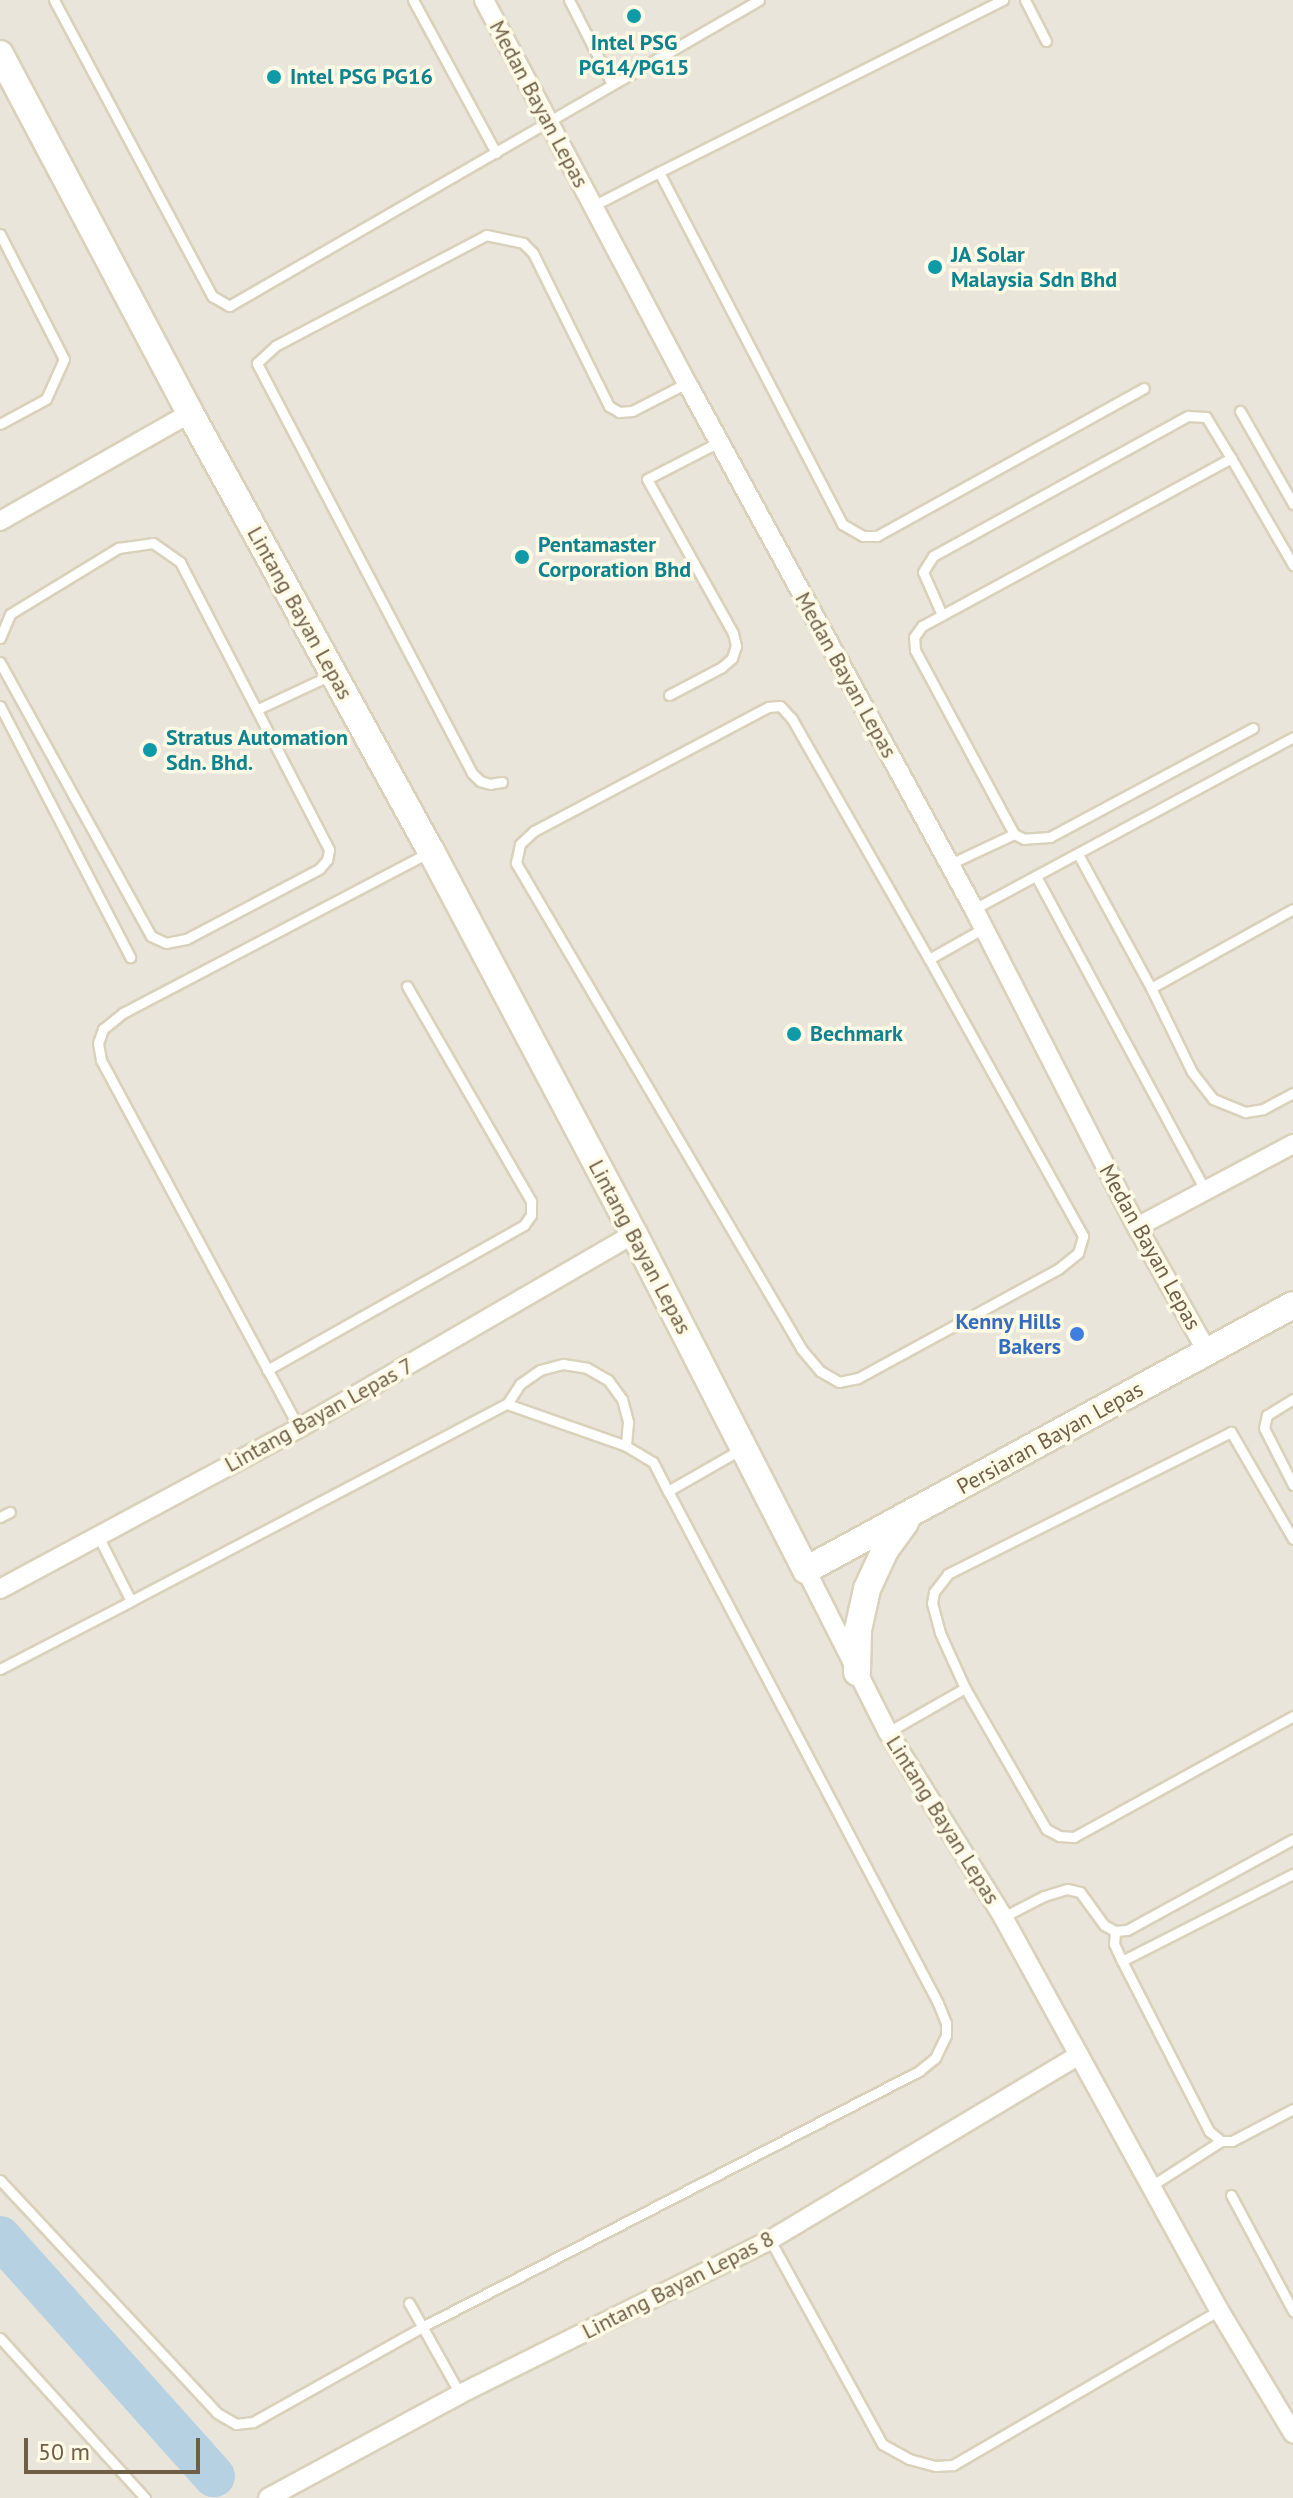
<!DOCTYPE html>
<style>
body{margin:0}
#map{position:relative;width:1293px;height:2498px;overflow:hidden;background:#faf6e0;font-family:"PT Sans",sans-serif}
div>[style]{position:absolute}
.industrial>*{inset:0;background:#e9e5db;transform-origin:0 0}
.river>*{height:42px;margin:-21px;padding:0 21px;transform-origin:21px;border-radius:21px;background:#b6d1e2}
.roads{filter:drop-shadow(2px 0 #dad1ba) drop-shadow(-2px 0 #dad1ba) drop-shadow(0 2px #dad1ba) drop-shadow(0 -2px #dad1ba)}
.lane>*{height:9px;margin:-4.5px;padding:0 4.5px;transform-origin:4.5px;border-radius:4.5px;background:#fff}
.street>*{height:18px;margin:-9px;padding:0 9px;transform-origin:9px;border-radius:9px;background:#fff}
.secondary>*{height:26px;margin:-13px;padding:0 13px;transform-origin:13px;border-radius:13px;background:#fff}
.dots>*{width:22px;height:22px;translate:-50% -50%;box-sizing:border-box;border:4px solid #fefae5;border-radius:50%}
span{translate:-50% -50%;white-space:nowrap;text-align:center;line-height:1.15;-webkit-text-stroke:7px #fefae5;paint-order:stroke}
.culture-label{font-size:22px;color:#0d838f;font-weight:700}
.left{translate:0 -50%;text-align:left}
.street-label{font-size:22px;color:#6f5f49}
.shop-label{font-size:22px;color:#366cbe;font-weight:700}
.right{translate:-100% -50%;text-align:right}
.scale{position:absolute;left:24px;top:2438px;width:176px;height:36px;box-sizing:border-box;border:4px solid #6f5f49;border-top:0;padding-left:10px;font-size:24px;line-height:28px;white-space:nowrap;color:#6f5f49;-webkit-text-stroke:6px #fefae5;paint-order:stroke}
</style>
<div id="map">
<div class="industrial">
<div style="left:0;top:0;width:1293px;height:2498px"></div>
</div>
<div class="river">
<div style="left:0;top:2237px;width:321px;rotate:48.2deg"></div>
</div>
<div class="roads">
<div class="lane">
<div style="left:54px;top:0;width:336px;rotate:61.9deg"></div>
<div style="left:212px;top:296px;width:20px;rotate:30deg"></div>
<div style="left:229px;top:306px;width:612px;rotate:-30deg"></div>
<div style="left:413px;top:0;width:174px;rotate:61.5deg"></div>
<div style="left:569px;top:0;width:92px;rotate:62.9deg"></div>
<div style="left:1025px;top:0;width:46px;rotate:62.9deg"></div>
<div style="left:659px;top:172px;width:385px;rotate:-26.6deg"></div>
<div style="left:593px;top:206px;width:74px;rotate:-27.3deg"></div>
<div style="left:659px;top:172px;width:397px;rotate:62.5deg"></div>
<div style="left:842px;top:524px;width:24px;rotate:30deg"></div>
<div style="left:863px;top:536px;width:14px"></div>
<div style="left:877px;top:536px;width:305px;rotate:-29deg"></div>
<div style="left:0;top:234px;width:140px;rotate:62.9deg"></div>
<div style="left:64px;top:359px;width:44px;rotate:114.2deg"></div>
<div style="left:46px;top:399px;width:52px;rotate:151.5deg"></div>
<div style="left:1240px;top:411px;width:107px;rotate:60.3deg"></div>
<div style="left:942px;top:615px;width:47px;rotate:-113.8deg"></div>
<div style="left:923px;top:572px;width:19px;rotate:-58deg"></div>
<div style="left:933px;top:556px;width:291px;rotate:-28.8deg"></div>
<div style="left:1188px;top:416px;width:18px;rotate:3deg"></div>
<div style="left:1206px;top:417px;width:48px;rotate:58.6deg"></div>
<div style="left:0;top:638px;width:26px;rotate:-67deg"></div>
<div style="left:10px;top:614px;width:127px;rotate:-31.4deg"></div>
<div style="left:118px;top:548px;width:35px;rotate:-8deg"></div>
<div style="left:153px;top:543px;width:33px;rotate:35deg"></div>
<div style="left:180px;top:562px;width:324px;rotate:62.6deg"></div>
<div style="left:329px;top:850px;width:10px;rotate:101deg"></div>
<div style="left:327px;top:860px;width:12px;rotate:132deg"></div>
<div style="left:319px;top:869px;width:150px;rotate:152.2deg"></div>
<div style="left:186px;top:939px;width:20px;rotate:169deg"></div>
<div style="left:166px;top:943px;width:17px;rotate:-155deg"></div>
<div style="left:151px;top:936px;width:313px;rotate:-118.9deg"></div>
<div style="left:669px;top:695px;width:60px;rotate:-27.8deg"></div>
<div style="left:722px;top:667px;width:13px;rotate:-42deg"></div>
<div style="left:732px;top:658px;width:13px;rotate:-72deg"></div>
<div style="left:736px;top:646px;width:13px;rotate:-103deg"></div>
<div style="left:733px;top:633px;width:176px;rotate:-119.2deg"></div>
<div style="left:647px;top:479px;width:81px;rotate:-27.2deg"></div>
<div style="left:0;top:706px;width:283px;rotate:62.6deg"></div>
<div style="left:780px;top:706px;width:18px;rotate:47deg"></div>
<div style="left:792px;top:719px;width:276px;rotate:60.3deg"></div>
<div style="left:929px;top:959px;width:317px;rotate:60.9deg"></div>
<div style="left:1083px;top:1236px;width:18px;rotate:106deg"></div>
<div style="left:1078px;top:1253px;width:26px;rotate:141deg"></div>
<div style="left:1058px;top:1269px;width:228px;rotate:151.4deg"></div>
<div style="left:858px;top:1378px;width:19px;rotate:168deg"></div>
<div style="left:839px;top:1382px;width:22px;rotate:-150deg"></div>
<div style="left:820px;top:1371px;width:30px;rotate:-130deg"></div>
<div style="left:801px;top:1348px;width:563px;rotate:-120.44deg"></div>
<div style="left:516px;top:863px;width:19px;rotate:-78deg"></div>
<div style="left:520px;top:844px;width:19px;rotate:-43deg"></div>
<div style="left:534px;top:831px;width:265px;rotate:-27.9deg"></div>
<div style="left:768px;top:707px;width:12px;rotate:-5deg"></div>
<div style="left:258px;top:709px;width:81px;rotate:-25deg"></div>
<div style="left:1253px;top:728px;width:230px;rotate:151.8deg"></div>
<div style="left:1050px;top:837px;width:26px;rotate:176deg"></div>
<div style="left:1024px;top:839px;width:11px;rotate:-153deg"></div>
<div style="left:1014px;top:834px;width:209px;rotate:-118.3deg"></div>
<div style="left:915px;top:650px;width:13px;rotate:-94deg"></div>
<div style="left:914px;top:637px;width:14px;rotate:-54deg"></div>
<div style="left:922px;top:626px;width:352px;rotate:-28.5deg"></div>
<div style="left:1231px;top:458px;width:124px;rotate:59.9deg"></div>
<div style="left:502px;top:782px;width:12px;rotate:171deg"></div>
<div style="left:490px;top:784px;width:10px;rotate:-163deg"></div>
<div style="left:480px;top:781px;width:11px;rotate:-135deg"></div>
<div style="left:472px;top:773px;width:463px;rotate:-117.7deg"></div>
<div style="left:257px;top:363px;width:25px;rotate:-43deg"></div>
<div style="left:275px;top:346px;width:238px;rotate:-27.7deg"></div>
<div style="left:486px;top:235px;width:38px;rotate:12deg"></div>
<div style="left:523px;top:243px;width:14px;rotate:45deg"></div>
<div style="left:533px;top:253px;width:171px;rotate:63.6deg"></div>
<div style="left:609px;top:406px;width:12px;rotate:31deg"></div>
<div style="left:619px;top:412px;width:13px;rotate:-4deg"></div>
<div style="left:632px;top:411px;width:62px;rotate:-27deg"></div>
<div style="left:1078px;top:854px;width:153px;rotate:61.4deg"></div>
<div style="left:1151px;top:988px;width:93px;rotate:64deg"></div>
<div style="left:1192px;top:1072px;width:34px;rotate:52deg"></div>
<div style="left:1213px;top:1099px;width:35px;rotate:22deg"></div>
<div style="left:1245px;top:1112px;width:18px;rotate:-9deg"></div>
<div style="left:1263px;top:1109px;width:34px;rotate:-28deg"></div>
<div style="left:950px;top:864px;width:71px;rotate:-25.1deg"></div>
<div style="left:1037px;top:878px;width:354px;rotate:61.7deg"></div>
<div style="left:974px;top:909px;width:362px;rotate:-28.3deg"></div>
<div style="left:929px;top:959px;width:63px;rotate:-29.4deg"></div>
<div style="left:1151px;top:988px;width:162px;rotate:-29.1deg"></div>
<div style="left:267px;top:1370px;width:295px;rotate:-29.4deg"></div>
<div style="left:524px;top:1225px;width:12px;rotate:-55deg"></div>
<div style="left:531px;top:1215px;width:14px;rotate:-90deg"></div>
<div style="left:531px;top:1201px;width:248px;rotate:-120deg"></div>
<div style="left:1293px;top:1399px;width:31px;rotate:148deg"></div>
<div style="left:1267px;top:1415px;width:13px;rotate:103deg"></div>
<div style="left:1264px;top:1428px;width:64px;rotate:63deg"></div>
<div style="left:507px;top:1404px;width:24px;rotate:-57deg"></div>
<div style="left:520px;top:1384px;width:24px;rotate:-35deg"></div>
<div style="left:540px;top:1370px;width:24px;rotate:-15deg"></div>
<div style="left:563px;top:1364px;width:24px;rotate:9deg"></div>
<div style="left:587px;top:1368px;width:24px;rotate:30deg"></div>
<div style="left:608px;top:1380px;width:24px;rotate:54deg"></div>
<div style="left:622px;top:1399px;width:24px;rotate:75deg"></div>
<div style="left:628px;top:1422px;width:24px;rotate:95deg"></div>
<div style="left:299px;top:1428px;width:418px;rotate:-118.3deg"></div>
<div style="left:101px;top:1060px;width:17px;rotate:-100deg"></div>
<div style="left:98px;top:1043px;width:15px;rotate:-70deg"></div>
<div style="left:103px;top:1029px;width:26px;rotate:-39deg"></div>
<div style="left:123px;top:1013px;width:344px;rotate:-27.7deg"></div>
<div style="left:0;top:1517px;width:11px;rotate:-27deg"></div>
<div style="left:1293px;top:1539px;width:124px;rotate:-120.1deg"></div>
<div style="left:1231px;top:1432px;width:317px;rotate:153.4deg"></div>
<div style="left:948px;top:1574px;width:23px;rotate:128deg"></div>
<div style="left:934px;top:1592px;width:11px;rotate:100deg"></div>
<div style="left:932px;top:1603px;width:31px;rotate:75deg"></div>
<div style="left:940px;top:1633px;width:60px;rotate:65.6deg"></div>
<div style="left:965px;top:1688px;width:163px;rotate:60.1deg"></div>
<div style="left:1046px;top:1829px;width:15px;rotate:28deg"></div>
<div style="left:1059px;top:1836px;width:15px;rotate:4deg"></div>
<div style="left:1074px;top:1837px;width:250px;rotate:-28.9deg"></div>
<div style="left:131px;top:1601px;width:424px;rotate:-27.7deg"></div>
<div style="left:507px;top:1404px;width:126px;rotate:19.4deg"></div>
<div style="left:626px;top:1446px;width:31px;rotate:31deg"></div>
<div style="left:653px;top:1462px;width:33px;rotate:63deg"></div>
<div style="left:668px;top:1491px;width:86px;rotate:-29.8deg"></div>
<div style="left:0;top:1669px;width:148px;rotate:-27.4deg"></div>
<div style="left:131px;top:1601px;width:73px;rotate:-116.9deg"></div>
<div style="left:888px;top:1732px;width:89px;rotate:-29.7deg"></div>
<div style="left:1003px;top:1917px;width:46px;rotate:-27.1deg"></div>
<div style="left:1044px;top:1896px;width:24px;rotate:-17deg"></div>
<div style="left:1067px;top:1889px;width:13px;rotate:13deg"></div>
<div style="left:1080px;top:1892px;width:41px;rotate:54deg"></div>
<div style="left:1104px;top:1925px;width:13px;rotate:29deg"></div>
<div style="left:1115px;top:1931px;width:12px;rotate:-5deg"></div>
<div style="left:1127px;top:1930px;width:189px;rotate:-28.7deg"></div>
<div style="left:1115px;top:1931px;width:13px;rotate:94deg"></div>
<div style="left:1114px;top:1944px;width:19px;rotate:65deg"></div>
<div style="left:1122px;top:1961px;width:191px;rotate:62.9deg"></div>
<div style="left:1209px;top:2131px;width:16px;rotate:40deg"></div>
<div style="left:1122px;top:1961px;width:192px;rotate:-27deg"></div>
<div style="left:0;top:2180px;width:318px;rotate:47deg"></div>
<div style="left:217px;top:2413px;width:22px;rotate:30deg"></div>
<div style="left:236px;top:2424px;width:17px;rotate:-7deg"></div>
<div style="left:253px;top:2422px;width:194px;rotate:-29.3deg"></div>
<div style="left:422px;top:2327px;width:559px;rotate:-27.25deg"></div>
<div style="left:919px;top:2071px;width:21px;rotate:-39deg"></div>
<div style="left:935px;top:2058px;width:25px;rotate:-64deg"></div>
<div style="left:946px;top:2035px;width:12px;rotate:-90deg"></div>
<div style="left:946px;top:2023px;width:22px;rotate:-112deg"></div>
<div style="left:938px;top:2003px;width:579px;rotate:-117.8deg"></div>
<div style="left:1151px;top:2186px;width:83px;rotate:-32.7deg"></div>
<div style="left:1221px;top:2141px;width:11px"></div>
<div style="left:1232px;top:2141px;width:69px;rotate:-27.7deg"></div>
<div style="left:1231px;top:2195px;width:132px;rotate:61.9deg"></div>
<div style="left:770px;top:2240px;width:233px;rotate:61.2deg"></div>
<div style="left:882px;top:2444px;width:31px;rotate:29deg"></div>
<div style="left:909px;top:2459px;width:27px;rotate:15deg"></div>
<div style="left:935px;top:2466px;width:18px;rotate:-3deg"></div>
<div style="left:953px;top:2465px;width:308px;rotate:-30.2deg"></div>
<div style="left:409px;top:2303px;width:104px;rotate:60.7deg"></div>
<div style="left:0;top:2338px;width:216px;rotate:47.8deg"></div>
</div>
<div class="street">
<div style="left:484px;top:0;width:433px;rotate:62.1deg"></div>
<div style="left:687px;top:383px;width:599px;rotate:61.38deg"></div>
<div style="left:974px;top:909px;width:357px;rotate:62.9deg"></div>
<div style="left:1137px;top:1227px;width:142px;rotate:60.6deg"></div>
<div style="left:0;top:521px;width:219px;rotate:-29.6deg"></div>
<div style="left:1137px;top:1227px;width:177px;rotate:-28deg"></div>
<div style="left:806px;top:1570px;width:182px;rotate:63.2deg"></div>
<div style="left:888px;top:1732px;width:218px;rotate:58.1deg"></div>
<div style="left:1003px;top:1917px;width:448px;rotate:61.2deg"></div>
<div style="left:1219px;top:2310px;width:144px;rotate:59deg"></div>
<div style="left:0;top:1589px;width:340px;rotate:-28.3deg"></div>
<div style="left:299px;top:1428px;width:387px;rotate:-30.1deg"></div>
<div style="left:268px;top:2498px;width:218px;rotate:-28.4deg"></div>
<div style="left:460px;top:2394px;width:346px;rotate:-26.4deg"></div>
<div style="left:770px;top:2240px;width:360px;rotate:-30.9deg"></div>
</div>
<div class="secondary">
<div style="left:0;top:54px;width:406px;rotate:62.1deg"></div>
<div style="left:190px;top:413px;width:500px;rotate:61.2deg"></div>
<div style="left:431px;top:851px;width:433px;rotate:62.1deg"></div>
<div style="left:634px;top:1234px;width:377px;rotate:62.9deg"></div>
<div style="left:806px;top:1570px;width:554px;rotate:-28.55deg"></div>
<div style="left:857px;top:1672px;width:42px;rotate:-88.6deg"></div>
<div style="left:858px;top:1630px;width:42px;rotate:-77.6deg"></div>
<div style="left:867px;top:1589px;width:43px;rotate:-65.2deg"></div>
<div style="left:885px;top:1550px;width:34px;rotate:-54deg"></div>
</div>
</div>
<div class="dots">
<div style="left:634px;top:16px;background:#0f9aa8"></div>
<div style="left:274px;top:77px;background:#0f9aa8"></div>
<div style="left:935px;top:267px;background:#0f9aa8"></div>
<div style="left:522px;top:557px;background:#0f9aa8"></div>
<div style="left:150px;top:750px;background:#0f9aa8"></div>
<div style="left:794px;top:1034px;background:#0f9aa8"></div>
<div style="left:1077px;top:1334px;background:#3f7fe0"></div>
</div>
<div class="culture-label">
<span style="left:634px;top:55px">Intel PSG<br>PG14/PG15</span>
<span class="left" style="left:290px;top:77px">Intel PSG PG16</span>
<span class="left" style="left:951px;top:267px">JA Solar<br>Malaysia Sdn Bhd</span>
<span class="left" style="left:538px;top:557px">Pentamaster<br>Corporation Bhd</span>
<span class="left" style="left:166px;top:750px">Stratus Automation<br>Sdn. Bhd.</span>
<span class="left" style="left:810px;top:1034px">Bechmark</span>
</div>
<div class="street-label">
<span style="left:539px;top:104px;rotate:62deg">Medan Bayan Lepas</span>
<span style="left:300px;top:613px;rotate:61deg">Lintang Bayan Lepas</span>
<span style="left:846px;top:675px;rotate:61deg">Medan Bayan Lepas</span>
<span style="left:640px;top:1247px;rotate:62deg">Lintang Bayan Lepas</span>
<span style="left:1150px;top:1247px;rotate:61deg">Medan Bayan Lepas</span>
<span style="left:319px;top:1415px;rotate:-29deg">Lintang Bayan Lepas 7</span>
<span style="left:1050px;top:1438px;rotate:-29deg">Persiaran Bayan Lepas</span>
<span style="left:943px;top:1820px;rotate:58deg">Lintang Bayan Lepas</span>
<span style="left:678px;top:2285px;rotate:-27deg">Lintang Bayan Lepas 8</span>
</div>
<div class="shop-label">
<span class="right" style="left:1061px;top:1334px">Kenny Hills<br>Bakers</span>
</div>
<div class="scale">50 m</div>
</div>
